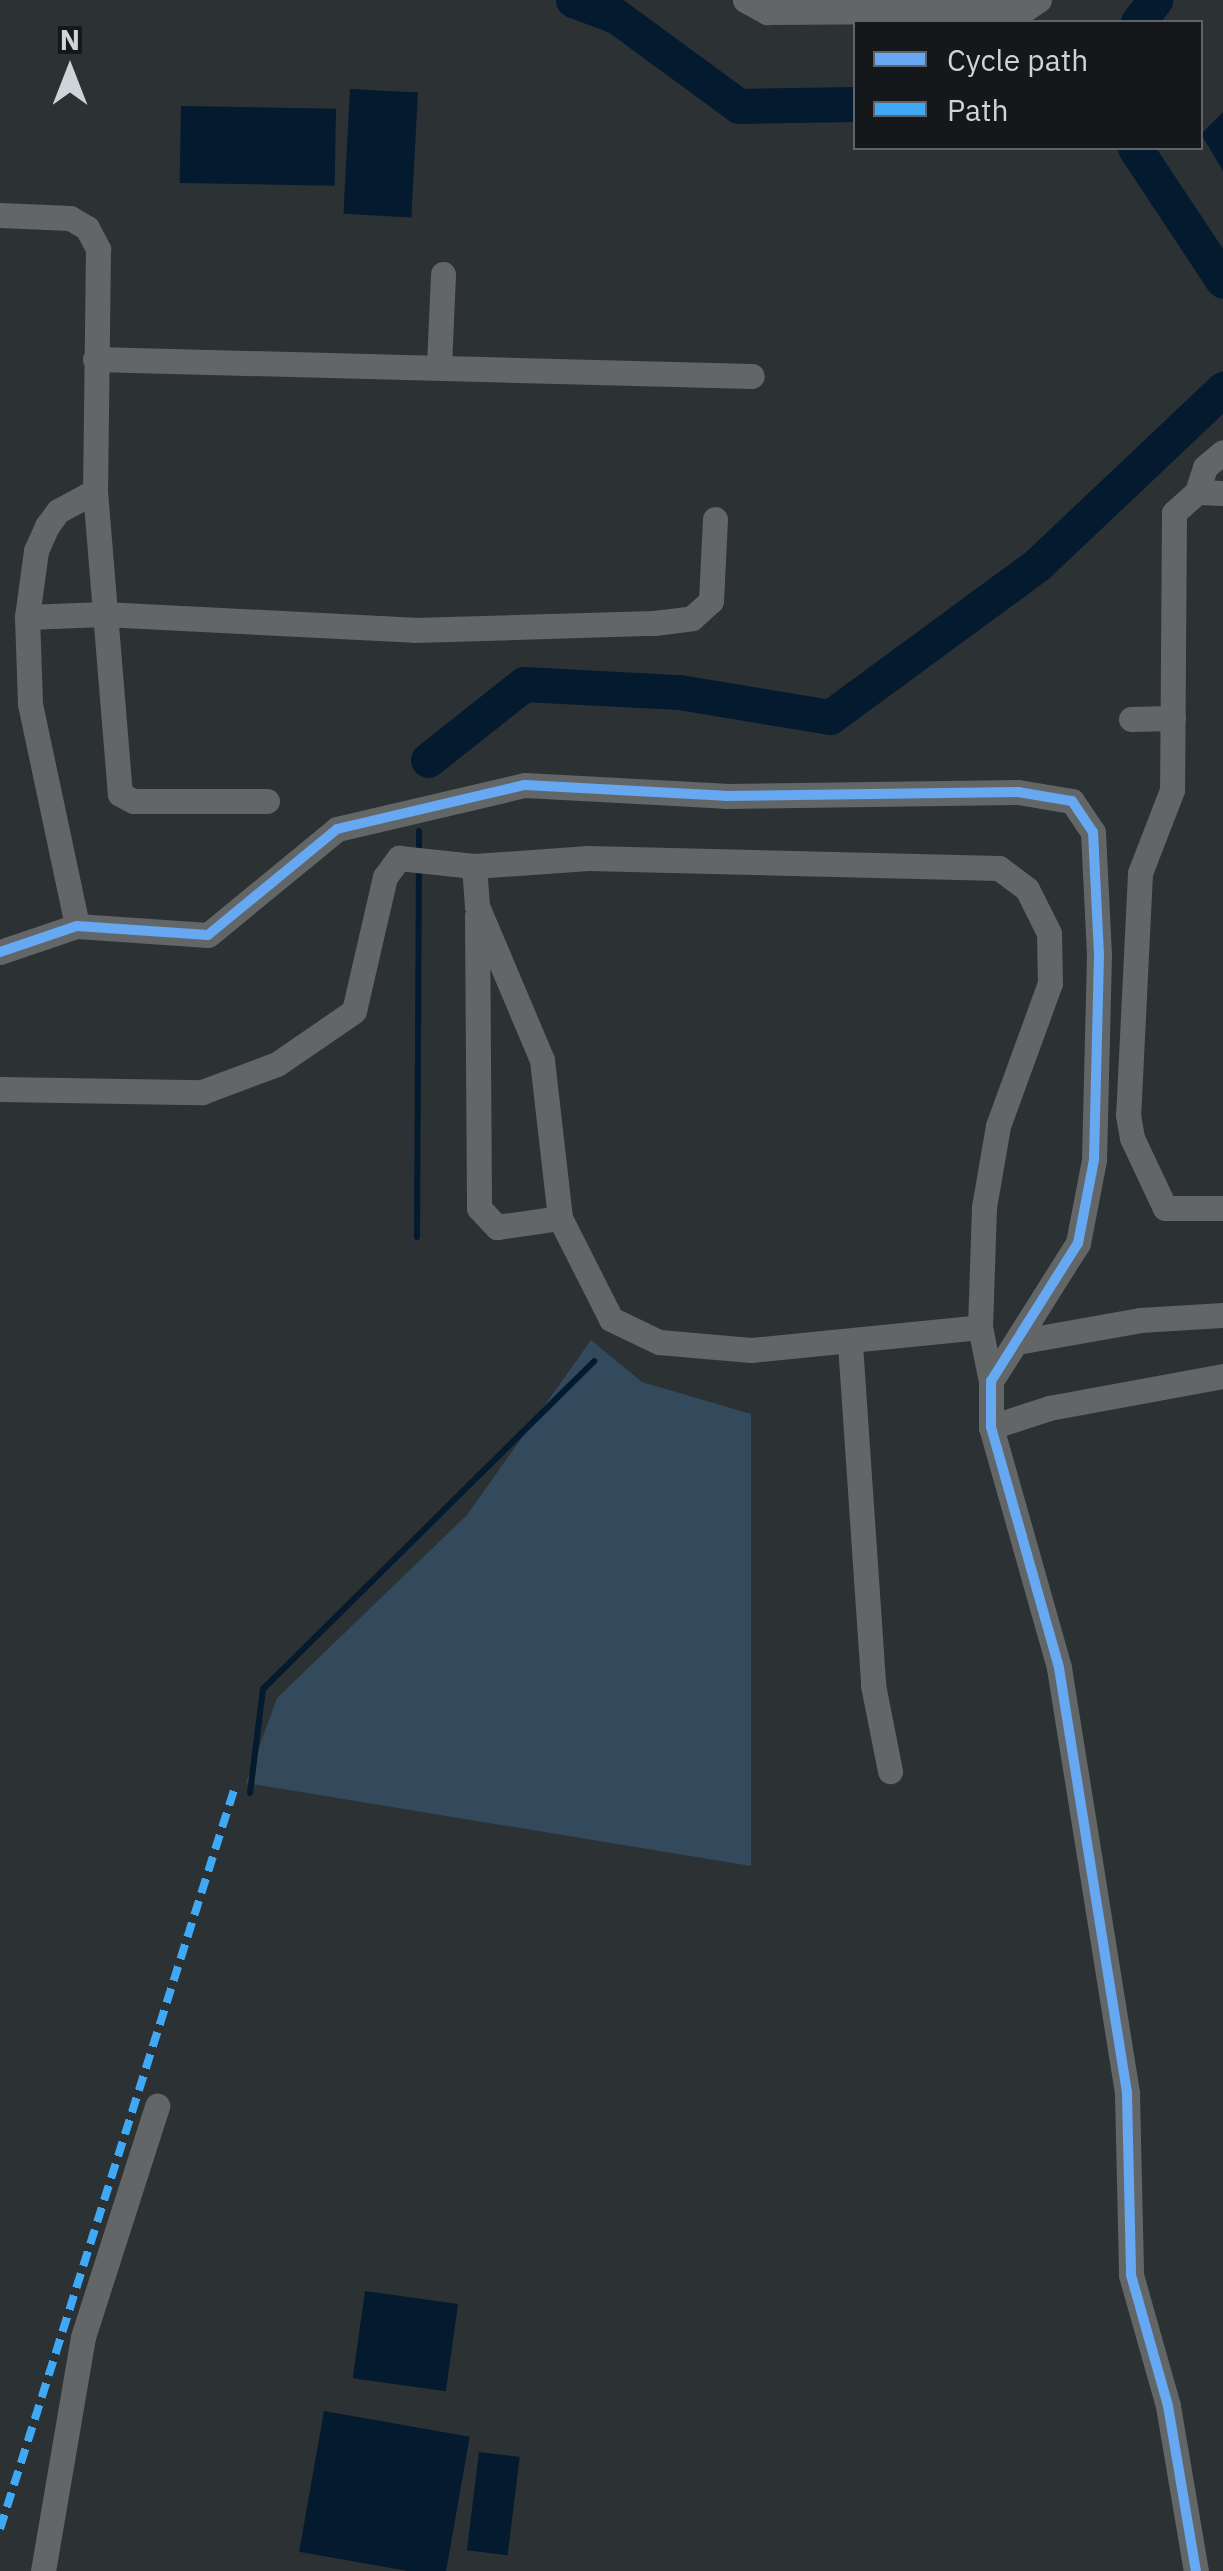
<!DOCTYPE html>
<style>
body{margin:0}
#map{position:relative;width:1223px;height:2571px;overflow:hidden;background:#2c3134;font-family:"IBM Plex Sans",sans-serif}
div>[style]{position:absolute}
.green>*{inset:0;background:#33495c}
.water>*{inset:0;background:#041a2e;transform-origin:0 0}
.stream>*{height:6px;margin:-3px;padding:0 3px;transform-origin:3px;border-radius:3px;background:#041a2e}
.river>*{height:35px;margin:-17.5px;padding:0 17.5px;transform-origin:17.5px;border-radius:17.5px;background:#041a2e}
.minor>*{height:25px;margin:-12.5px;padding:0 12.5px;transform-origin:12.5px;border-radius:12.5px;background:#636667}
.quiet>*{height:8px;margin-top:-4px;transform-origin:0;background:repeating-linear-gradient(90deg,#3fa9f5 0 15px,transparent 0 23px)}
.cycleway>*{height:10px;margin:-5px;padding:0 5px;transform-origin:5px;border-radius:5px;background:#66a8f1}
span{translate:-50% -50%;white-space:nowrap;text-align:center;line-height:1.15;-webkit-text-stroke:9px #15181b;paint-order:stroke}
.legend{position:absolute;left:853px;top:20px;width:350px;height:130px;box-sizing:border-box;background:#15181b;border:2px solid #5f6367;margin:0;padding:12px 18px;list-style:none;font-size:30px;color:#ced4d8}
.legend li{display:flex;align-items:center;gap:20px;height:50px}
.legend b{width:50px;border:2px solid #5f6367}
.north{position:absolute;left:20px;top:20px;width:100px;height:100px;-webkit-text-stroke:8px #15181b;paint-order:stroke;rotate:0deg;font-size:28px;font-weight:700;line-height:40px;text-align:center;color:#ced4d8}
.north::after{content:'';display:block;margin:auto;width:35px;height:45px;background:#ced4d8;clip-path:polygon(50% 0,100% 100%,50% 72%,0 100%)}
</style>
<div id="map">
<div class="green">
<div style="clip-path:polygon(591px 1340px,642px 1382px,751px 1414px,751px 1866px,246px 1783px,277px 1698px,467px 1515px)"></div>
</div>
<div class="water">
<div style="left:350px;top:89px;width:68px;height:125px;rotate:3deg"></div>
<div style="left:181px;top:106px;width:155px;height:77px;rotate:1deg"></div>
<div style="clip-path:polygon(1223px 112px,1223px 171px,1201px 134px)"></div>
<div style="left:365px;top:2291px;width:94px;height:88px;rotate:8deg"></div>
<div style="left:324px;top:2411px;width:148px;height:143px;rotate:10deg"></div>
<div style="left:479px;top:2452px;width:41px;height:99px;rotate:7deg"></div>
</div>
<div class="stream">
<div style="left:419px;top:831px;width:21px;rotate:90deg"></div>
<div style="left:417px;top:1237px;width:368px;rotate:-89.7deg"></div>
<div style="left:250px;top:1793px;width:105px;rotate:-82.9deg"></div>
<div style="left:263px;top:1689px;width:466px;rotate:-44.7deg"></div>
</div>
<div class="river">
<div style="left:573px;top:0;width:46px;rotate:20.4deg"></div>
<div style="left:616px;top:16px;width:152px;rotate:36.2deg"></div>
<div style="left:739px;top:106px;width:117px;rotate:-1deg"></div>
<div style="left:1138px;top:22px;width:28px;rotate:-52deg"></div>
<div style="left:1135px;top:148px;width:159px;rotate:56.5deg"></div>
<div style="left:428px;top:760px;width:122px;rotate:-38.4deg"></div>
<div style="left:524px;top:684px;width:155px;rotate:3deg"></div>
<div style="left:679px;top:692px;width:153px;rotate:9.4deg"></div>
<div style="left:830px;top:717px;width:258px;rotate:-36.3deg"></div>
<div style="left:1038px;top:564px;width:255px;rotate:-43.4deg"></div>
</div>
<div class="minor">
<div style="left:745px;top:0;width:25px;rotate:29deg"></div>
<div style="left:767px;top:12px;width:257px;rotate:-0.4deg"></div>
<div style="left:1024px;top:10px;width:18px;rotate:-34deg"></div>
<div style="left:0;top:215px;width:70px;rotate:2.5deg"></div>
<div style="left:70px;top:218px;width:20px;rotate:30deg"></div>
<div style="left:87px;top:228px;width:24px;rotate:62deg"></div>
<div style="left:98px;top:249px;width:242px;rotate:90.7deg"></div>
<div style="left:95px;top:491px;width:42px;rotate:151.6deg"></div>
<div style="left:58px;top:511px;width:19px;rotate:126deg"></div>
<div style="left:47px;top:526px;width:27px;rotate:114deg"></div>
<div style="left:36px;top:551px;width:67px;rotate:97.8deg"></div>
<div style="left:27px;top:617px;width:87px;rotate:88deg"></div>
<div style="left:30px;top:704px;width:227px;rotate:78deg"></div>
<div style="left:95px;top:359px;width:657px;rotate:1.48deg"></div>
<div style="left:439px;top:366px;width:92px;rotate:-87.5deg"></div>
<div style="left:95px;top:491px;width:304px;rotate:85.3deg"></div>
<div style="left:120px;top:794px;width:15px;rotate:28deg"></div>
<div style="left:133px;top:801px;width:134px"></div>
<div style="left:1197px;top:492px;width:26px;rotate:-72deg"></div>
<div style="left:1205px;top:467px;width:23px;rotate:-40deg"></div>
<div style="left:1223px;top:493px;width:26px;rotate:-178deg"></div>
<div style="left:1197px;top:492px;width:31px;rotate:138deg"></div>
<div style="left:1174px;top:513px;width:277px;rotate:90.4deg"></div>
<div style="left:1172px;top:790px;width:89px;rotate:111.1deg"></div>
<div style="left:1140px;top:873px;width:242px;rotate:92.8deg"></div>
<div style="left:1128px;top:1115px;width:23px;rotate:80deg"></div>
<div style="left:1132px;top:1138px;width:77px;rotate:64.8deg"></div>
<div style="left:1165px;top:1208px;width:58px"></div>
<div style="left:27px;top:617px;width:76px;rotate:-2.3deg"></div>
<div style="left:103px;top:614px;width:311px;rotate:2.9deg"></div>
<div style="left:414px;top:630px;width:240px;rotate:-1.7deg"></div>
<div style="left:654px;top:623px;width:38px;rotate:-7deg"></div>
<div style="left:692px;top:618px;width:25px;rotate:-42deg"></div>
<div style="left:711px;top:601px;width:82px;rotate:-87.2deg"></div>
<div style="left:1131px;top:719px;width:42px;rotate:-1.4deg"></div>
<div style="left:474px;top:866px;width:40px;rotate:85.7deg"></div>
<div style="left:477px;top:906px;width:167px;rotate:67.1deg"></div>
<div style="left:542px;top:1060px;width:159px;rotate:83.5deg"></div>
<div style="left:560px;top:1218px;width:113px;rotate:63.2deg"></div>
<div style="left:611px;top:1319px;width:53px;rotate:25.6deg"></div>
<div style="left:659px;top:1342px;width:92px;rotate:5deg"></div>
<div style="left:751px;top:1350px;width:230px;rotate:-5.7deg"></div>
<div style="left:477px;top:916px;width:292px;rotate:89.6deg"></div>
<div style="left:479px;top:1208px;width:26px;rotate:47deg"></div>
<div style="left:497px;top:1227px;width:64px;rotate:-8.1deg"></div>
<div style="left:0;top:952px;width:81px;rotate:-18.7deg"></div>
<div style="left:77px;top:926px;width:131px;rotate:3.9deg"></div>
<div style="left:208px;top:935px;width:167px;rotate:-39.4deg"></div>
<div style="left:337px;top:829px;width:193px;rotate:-13.2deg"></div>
<div style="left:525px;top:785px;width:200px;rotate:3.1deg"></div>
<div style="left:725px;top:796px;width:293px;rotate:-0.8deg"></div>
<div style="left:1018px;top:792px;width:55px;rotate:9.5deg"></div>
<div style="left:1072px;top:801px;width:37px;rotate:56deg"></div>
<div style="left:1093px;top:832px;width:123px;rotate:87.2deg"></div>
<div style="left:1099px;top:955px;width:205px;rotate:91.4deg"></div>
<div style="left:1094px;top:1160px;width:85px;rotate:100.9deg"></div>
<div style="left:1078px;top:1243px;width:163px;rotate:122.2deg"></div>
<div style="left:991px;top:1381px;width:46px;rotate:90deg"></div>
<div style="left:991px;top:1427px;width:250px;rotate:74.2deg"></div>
<div style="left:1059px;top:1668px;width:431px;rotate:80.9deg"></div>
<div style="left:1127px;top:2094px;width:181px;rotate:88.7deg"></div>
<div style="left:1131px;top:2275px;width:136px;rotate:74.2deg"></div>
<div style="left:1168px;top:2406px;width:167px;rotate:80.4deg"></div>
<div style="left:0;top:1089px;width:202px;rotate:0.9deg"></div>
<div style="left:202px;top:1092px;width:80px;rotate:-20.5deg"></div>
<div style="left:277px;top:1064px;width:93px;rotate:-34.5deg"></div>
<div style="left:354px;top:1011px;width:138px;rotate:-77deg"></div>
<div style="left:385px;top:877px;width:24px;rotate:-54deg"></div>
<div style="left:399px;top:858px;width:75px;rotate:6.1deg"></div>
<div style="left:474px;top:866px;width:114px;rotate:-4deg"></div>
<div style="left:588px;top:858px;width:411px;rotate:1.4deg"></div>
<div style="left:999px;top:868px;width:35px;rotate:37deg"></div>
<div style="left:1027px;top:889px;width:49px;rotate:63.4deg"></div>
<div style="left:1049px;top:933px;width:50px;rotate:88.9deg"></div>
<div style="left:1050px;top:983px;width:152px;rotate:110deg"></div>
<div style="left:998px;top:1126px;width:82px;rotate:99.8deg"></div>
<div style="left:984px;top:1207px;width:120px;rotate:91.9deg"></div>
<div style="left:980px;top:1327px;width:55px;rotate:78.5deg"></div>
<div style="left:1017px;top:1342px;width:125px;rotate:-10.1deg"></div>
<div style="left:1140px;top:1320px;width:83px;rotate:-3.4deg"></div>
<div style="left:850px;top:1344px;width:342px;rotate:86.1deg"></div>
<div style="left:873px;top:1685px;width:88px;rotate:78.8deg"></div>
<div style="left:991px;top:1427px;width:61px;rotate:-18.1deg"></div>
<div style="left:1049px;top:1408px;width:177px;rotate:-10.4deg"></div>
<div style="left:43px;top:2571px;width:237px;rotate:-80.3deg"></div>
<div style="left:83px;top:2337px;width:243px;rotate:-72.2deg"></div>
</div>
<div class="quiet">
<div style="left:0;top:2529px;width:775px;rotate:-72.43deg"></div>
</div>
<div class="cycleway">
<div style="left:0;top:952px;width:81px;rotate:-18.7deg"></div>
<div style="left:77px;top:926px;width:131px;rotate:3.9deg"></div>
<div style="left:208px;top:935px;width:167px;rotate:-39.4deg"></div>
<div style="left:337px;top:829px;width:193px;rotate:-13.2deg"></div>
<div style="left:525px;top:785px;width:200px;rotate:3.1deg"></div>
<div style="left:725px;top:796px;width:293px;rotate:-0.8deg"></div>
<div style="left:1018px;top:792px;width:55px;rotate:9.5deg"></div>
<div style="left:1072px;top:801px;width:37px;rotate:56deg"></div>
<div style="left:1093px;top:832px;width:123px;rotate:87.2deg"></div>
<div style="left:1099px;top:955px;width:205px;rotate:91.4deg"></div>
<div style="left:1094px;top:1160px;width:85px;rotate:100.9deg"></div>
<div style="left:1078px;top:1243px;width:163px;rotate:122.2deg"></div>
<div style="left:991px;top:1381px;width:46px;rotate:90deg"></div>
<div style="left:991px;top:1427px;width:250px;rotate:74.2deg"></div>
<div style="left:1059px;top:1668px;width:431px;rotate:80.9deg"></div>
<div style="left:1127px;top:2094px;width:181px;rotate:88.7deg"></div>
<div style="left:1131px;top:2275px;width:136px;rotate:74.2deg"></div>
<div style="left:1168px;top:2406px;width:167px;rotate:80.4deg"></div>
</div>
<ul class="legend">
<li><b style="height:12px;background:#66a8f1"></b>Cycle path</li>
<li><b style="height:12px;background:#3fa9f5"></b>Path</li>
</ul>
<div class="north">N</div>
</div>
